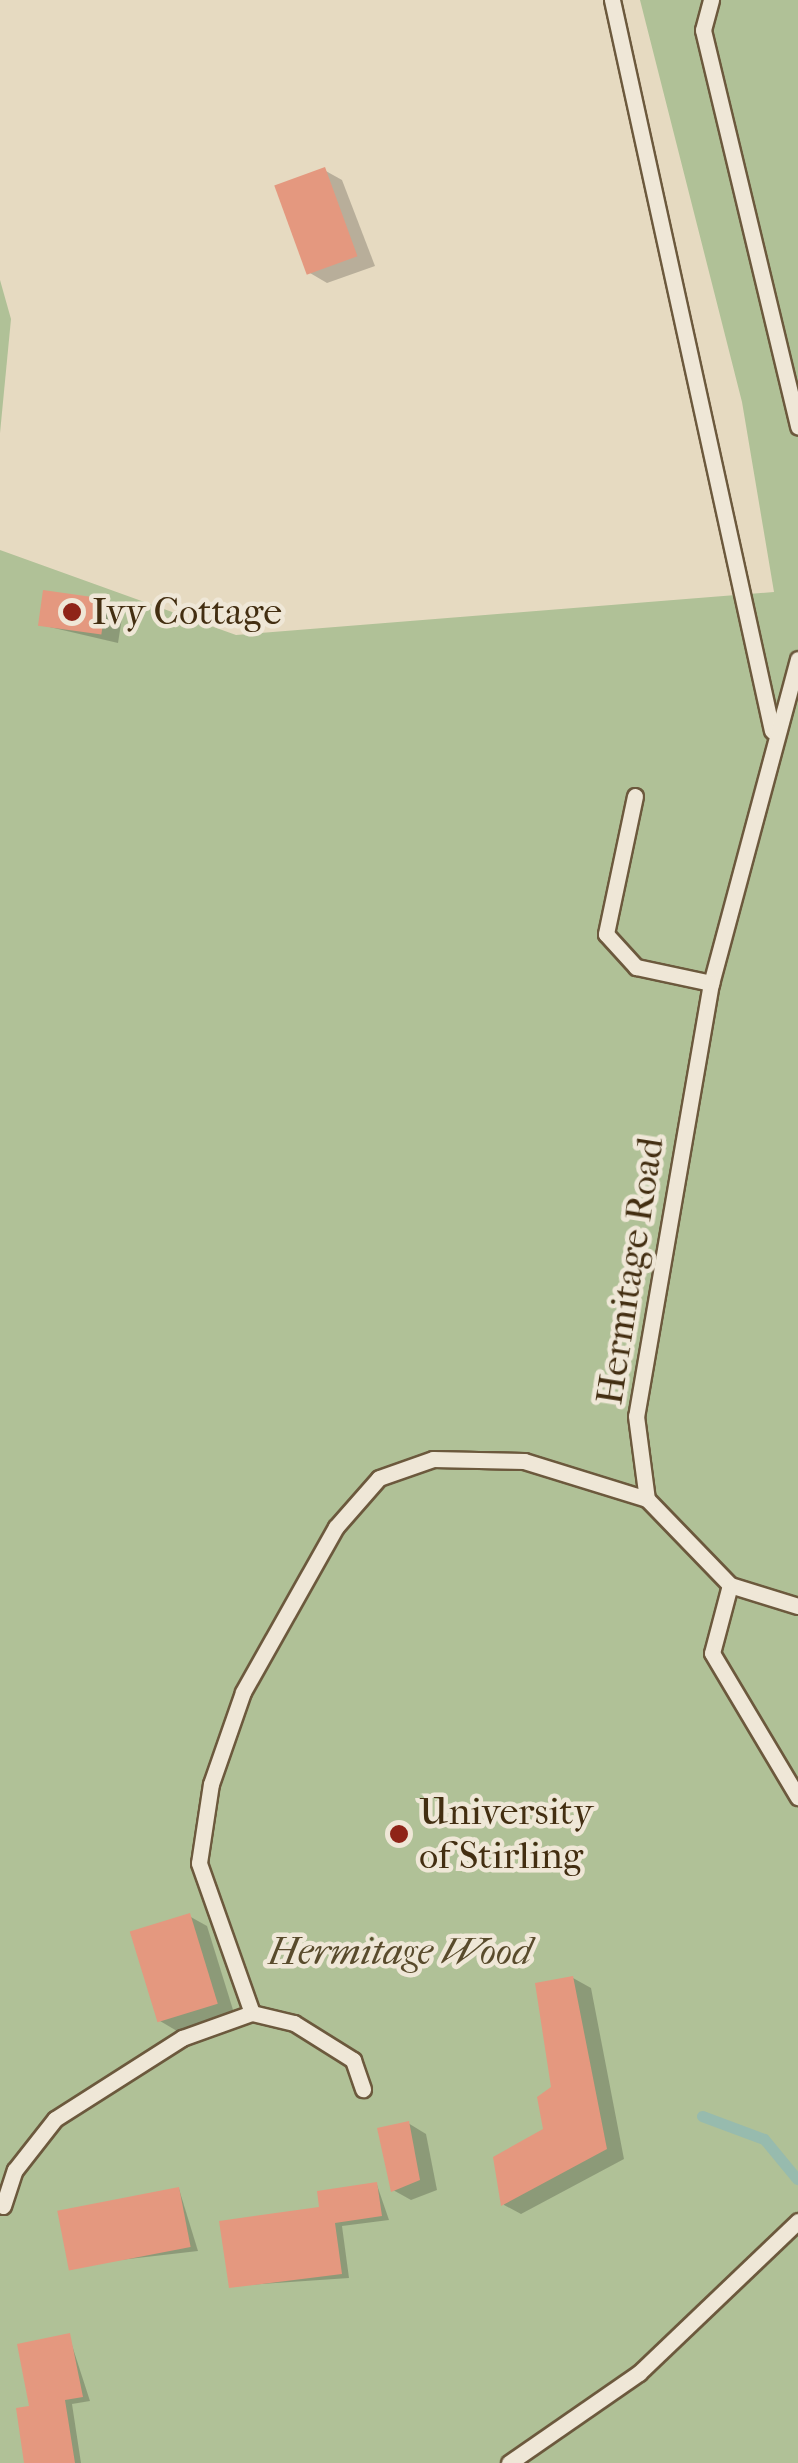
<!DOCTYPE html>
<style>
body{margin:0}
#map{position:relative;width:798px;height:2463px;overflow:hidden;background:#e6dac1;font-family:"IM FELL French Canon",serif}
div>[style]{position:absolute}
.green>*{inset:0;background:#b0c197}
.shadow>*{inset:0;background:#0003}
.stream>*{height:11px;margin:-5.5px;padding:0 5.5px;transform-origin:5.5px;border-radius:5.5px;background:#97bbae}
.building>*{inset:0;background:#e4987f;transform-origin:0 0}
.roads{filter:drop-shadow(2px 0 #6c593d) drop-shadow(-2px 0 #6c593d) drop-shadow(0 2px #6c593d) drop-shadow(0 -2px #6c593d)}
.service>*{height:15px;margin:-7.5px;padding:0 7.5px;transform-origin:7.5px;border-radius:7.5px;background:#efe7d7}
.dots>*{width:28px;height:28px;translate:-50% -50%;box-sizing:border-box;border:5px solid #efe7d7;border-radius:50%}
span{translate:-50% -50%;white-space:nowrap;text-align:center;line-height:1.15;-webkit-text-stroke:9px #efe7d7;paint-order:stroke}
.poi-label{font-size:38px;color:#432e11}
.left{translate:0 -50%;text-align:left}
.street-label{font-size:38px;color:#432e11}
.park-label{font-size:38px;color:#594b2c;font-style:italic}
</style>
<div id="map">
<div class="green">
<div style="clip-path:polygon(640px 0,798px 0,798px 2463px,0 2463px,0 550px,236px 635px,774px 592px,742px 402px)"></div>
<div style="clip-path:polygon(0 280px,11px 319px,0 433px)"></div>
</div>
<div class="shadow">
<div style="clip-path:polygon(324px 170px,342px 180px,375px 266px,327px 283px,310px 273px)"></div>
<div style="clip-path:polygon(105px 601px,123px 611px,118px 643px,41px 625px)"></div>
<div style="clip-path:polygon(189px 1916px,207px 1926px,234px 2013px,177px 2031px,160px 2021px)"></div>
<div style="clip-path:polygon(573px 1978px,591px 1988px,624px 2159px,521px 2214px,504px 2205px,496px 2159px,545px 2131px)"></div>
<div style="clip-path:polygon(408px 2123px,426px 2134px,437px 2190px,411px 2200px,393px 2190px)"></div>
<div style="clip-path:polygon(377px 2185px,389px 2220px,342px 2226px,349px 2278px,231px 2286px)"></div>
<div style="clip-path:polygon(179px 2189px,198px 2251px,68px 2266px)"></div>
<div style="clip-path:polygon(69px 2336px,90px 2401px,72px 2404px,81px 2463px,27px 2463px,32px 2408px)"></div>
</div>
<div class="stream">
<div style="left:702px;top:2116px;width:66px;rotate:20.4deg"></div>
<div style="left:764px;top:2139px;width:52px;rotate:50.5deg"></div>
</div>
<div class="building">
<div style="left:325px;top:167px;width:95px;height:54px;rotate:70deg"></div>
<div style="left:43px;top:590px;width:64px;height:36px;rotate:8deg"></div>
<div style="left:190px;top:1913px;width:95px;height:63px;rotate:73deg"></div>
<div style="clip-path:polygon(573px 1976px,607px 2149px,501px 2206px,493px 2157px,543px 2129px,537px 2097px,551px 2087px,535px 1983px)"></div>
<div style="clip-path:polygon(409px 2121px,420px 2180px,391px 2192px,377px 2128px)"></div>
<div style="clip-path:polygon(377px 2182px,382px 2216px,335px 2223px,342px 2274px,229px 2288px,219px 2221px,319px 2207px,317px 2191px)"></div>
<div style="left:179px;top:2187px;width:61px;height:124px;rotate:79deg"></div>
<div style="clip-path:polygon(70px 2333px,83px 2397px,65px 2400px,75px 2463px,24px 2463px,16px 2408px,29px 2406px,17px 2344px)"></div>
</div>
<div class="roads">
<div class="service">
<div style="left:612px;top:0;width:748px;rotate:77.65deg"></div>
<div style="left:711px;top:0;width:31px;rotate:105deg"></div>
<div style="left:703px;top:30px;width:408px;rotate:76.5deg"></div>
<div style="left:798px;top:659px;width:335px;rotate:105deg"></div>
<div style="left:711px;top:983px;width:439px;rotate:99.8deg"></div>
<div style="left:636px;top:1416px;width:84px;rotate:82.5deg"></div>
<div style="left:647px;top:1499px;width:120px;rotate:46deg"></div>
<div style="left:730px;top:1585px;width:71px;rotate:17.2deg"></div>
<div style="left:635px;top:796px;width:141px;rotate:101.9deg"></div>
<div style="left:606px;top:934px;width:45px;rotate:47.7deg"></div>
<div style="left:636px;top:967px;width:77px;rotate:12deg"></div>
<div style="left:730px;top:1585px;width:70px;rotate:104.8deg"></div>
<div style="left:712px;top:1653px;width:168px;rotate:59.2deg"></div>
<div style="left:252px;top:2013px;width:159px;rotate:-109.5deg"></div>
<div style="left:199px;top:1863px;width:80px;rotate:-81.4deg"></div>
<div style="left:211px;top:1784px;width:97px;rotate:-70.8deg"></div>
<div style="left:243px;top:1692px;width:189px;rotate:-60.6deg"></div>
<div style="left:336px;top:1527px;width:65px;rotate:-48.7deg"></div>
<div style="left:379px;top:1478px;width:57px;rotate:-19.4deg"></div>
<div style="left:433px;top:1459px;width:91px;rotate:1.3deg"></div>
<div style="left:524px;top:1461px;width:129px;rotate:17.2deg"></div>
<div style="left:3px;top:2206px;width:38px;rotate:-72deg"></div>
<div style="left:15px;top:2170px;width:65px;rotate:-51.9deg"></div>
<div style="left:55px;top:2119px;width:151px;rotate:-32.5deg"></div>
<div style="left:182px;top:2038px;width:74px;rotate:-19.7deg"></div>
<div style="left:252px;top:2013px;width:43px;rotate:13.4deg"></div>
<div style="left:294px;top:2023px;width:70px;rotate:32.1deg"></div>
<div style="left:353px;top:2060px;width:31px;rotate:71deg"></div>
<div style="left:509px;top:2463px;width:158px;rotate:-34.7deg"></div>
<div style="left:639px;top:2373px;width:220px;rotate:-43.7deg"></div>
</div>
</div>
<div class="dots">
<div style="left:72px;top:612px;background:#8f2418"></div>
<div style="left:399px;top:1834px;background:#8f2418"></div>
</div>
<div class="poi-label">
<span class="left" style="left:92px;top:612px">Ivy Cottage</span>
<span class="left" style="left:419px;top:1834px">University<br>of Stirling</span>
</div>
<div class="street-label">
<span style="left:630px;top:1271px;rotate:-81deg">Hermitage Road</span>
</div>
<div class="park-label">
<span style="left:400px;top:1952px">Hermitage Wood</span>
</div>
</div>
